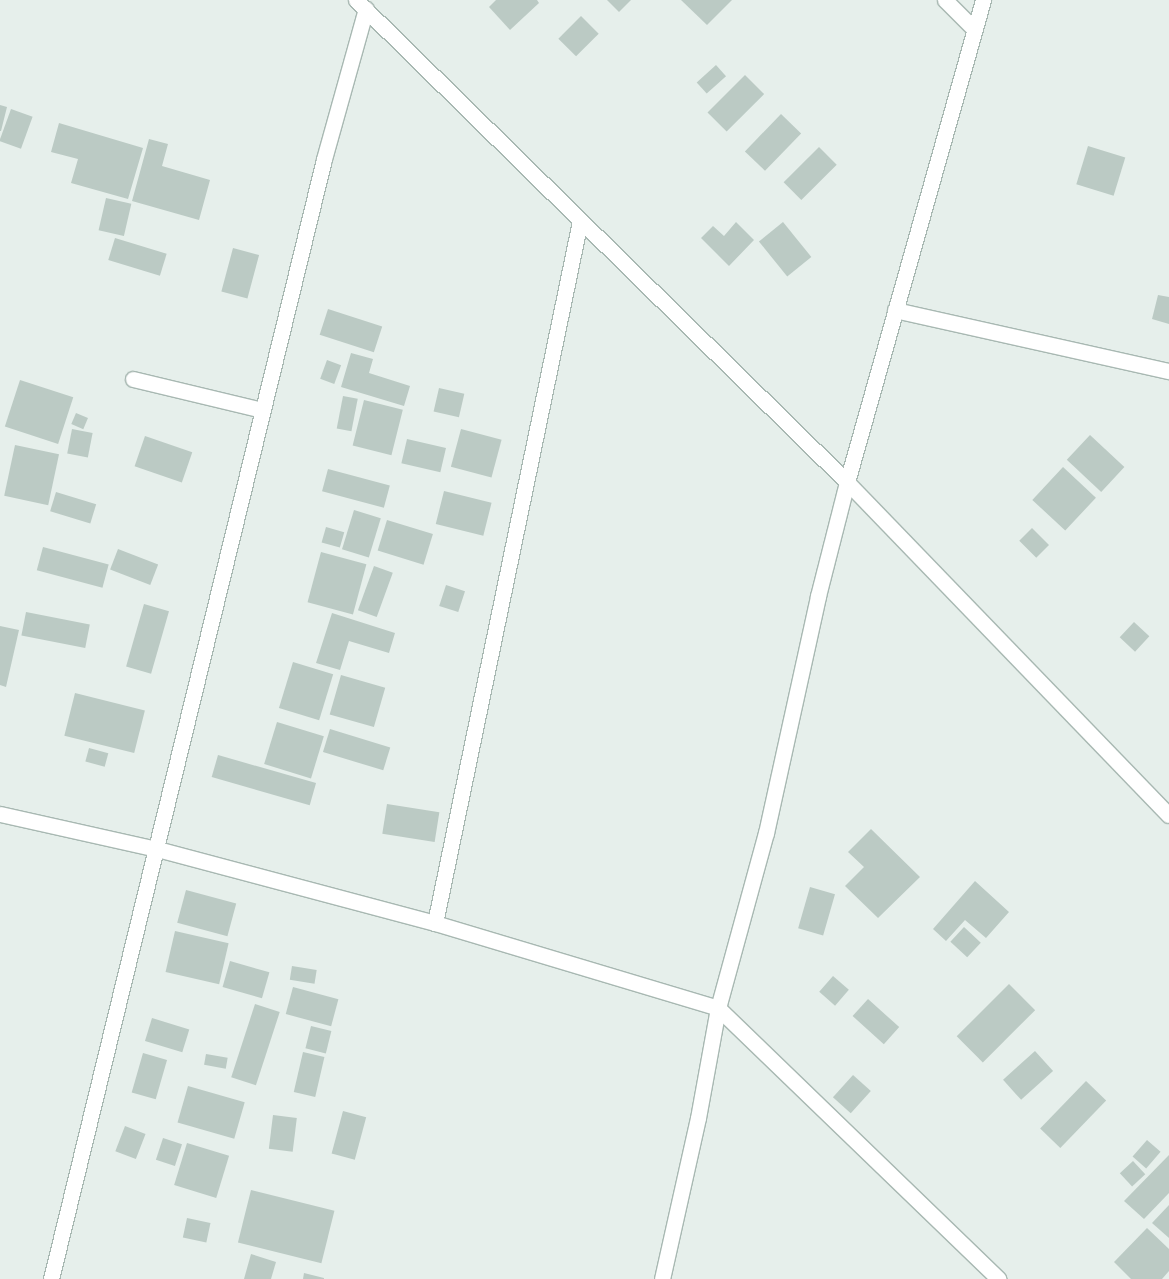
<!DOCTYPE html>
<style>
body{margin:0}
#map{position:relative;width:1169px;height:1279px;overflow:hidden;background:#e6efeb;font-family:Poppins,sans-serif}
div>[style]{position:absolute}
.building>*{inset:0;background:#bbcac4;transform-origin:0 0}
.roads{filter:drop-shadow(1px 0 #a8b8b2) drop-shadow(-1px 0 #a8b8b2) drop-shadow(0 1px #a8b8b2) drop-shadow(0 -1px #a8b8b2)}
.street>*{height:15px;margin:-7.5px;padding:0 7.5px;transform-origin:7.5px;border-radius:7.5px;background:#fff}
.secondary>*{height:15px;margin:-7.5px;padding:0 7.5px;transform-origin:7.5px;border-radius:7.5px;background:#fff}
span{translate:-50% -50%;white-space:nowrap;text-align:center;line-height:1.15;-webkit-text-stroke:4px #f7fbf9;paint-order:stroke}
</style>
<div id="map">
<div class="building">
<div style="clip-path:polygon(496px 0,537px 0,539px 3px,510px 30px,489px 7px)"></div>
<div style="clip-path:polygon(607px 0,631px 0,619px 12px)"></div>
<div style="clip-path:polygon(681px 0,732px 0,707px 25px)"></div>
<div style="left:581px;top:16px;width:25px;height:32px;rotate:45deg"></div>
<div style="left:716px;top:65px;width:15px;height:26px;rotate:48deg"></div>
<div style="left:745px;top:75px;width:27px;height:53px;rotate:45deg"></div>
<div style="clip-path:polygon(0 105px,7px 107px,1px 131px,0 131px)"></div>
<div style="left:11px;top:109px;width:23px;height:34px;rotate:20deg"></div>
<div style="left:781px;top:114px;width:28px;height:52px;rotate:44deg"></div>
<div style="clip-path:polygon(59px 123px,143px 148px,128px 199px,71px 183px,78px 159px,51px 152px)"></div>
<div style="clip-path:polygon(149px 139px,168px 144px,162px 166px,210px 180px,199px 220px,132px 201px)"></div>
<div style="left:1088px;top:146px;width:39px;height:40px;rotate:17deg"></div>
<div style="left:819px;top:147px;width:25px;height:50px;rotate:45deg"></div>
<div style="left:106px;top:198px;width:26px;height:33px;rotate:13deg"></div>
<div style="clip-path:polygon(736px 222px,754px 240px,729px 266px,701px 238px,713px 226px,724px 236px)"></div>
<div style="left:783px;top:222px;width:45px;height:31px;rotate:51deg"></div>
<div style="left:115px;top:238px;width:54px;height:23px;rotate:17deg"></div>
<div style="left:233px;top:248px;width:27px;height:45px;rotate:15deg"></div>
<div style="clip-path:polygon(1158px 295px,1169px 297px,1169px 324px,1152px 319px)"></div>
<div style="left:328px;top:309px;width:57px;height:27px;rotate:18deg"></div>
<div style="clip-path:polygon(351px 353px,373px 359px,369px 373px,410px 386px,404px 406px,341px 387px)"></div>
<div style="left:327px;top:360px;width:15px;height:20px;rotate:20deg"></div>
<div style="left:20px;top:380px;width:56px;height:49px;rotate:18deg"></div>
<div style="left:439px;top:388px;width:26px;height:24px;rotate:13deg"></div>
<div style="left:343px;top:396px;width:15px;height:33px;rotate:11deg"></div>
<div style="left:364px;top:400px;width:40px;height:47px;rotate:14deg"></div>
<div style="left:76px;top:413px;width:13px;height:12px;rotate:23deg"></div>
<div style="left:72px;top:429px;width:21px;height:25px;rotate:11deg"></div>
<div style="left:461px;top:429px;width:42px;height:39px;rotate:15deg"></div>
<div style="left:1090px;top:435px;width:47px;height:34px;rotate:43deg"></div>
<div style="left:145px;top:436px;width:50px;height:32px;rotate:19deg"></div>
<div style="left:407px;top:439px;width:40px;height:25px;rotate:13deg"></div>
<div style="left:15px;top:445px;width:45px;height:52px;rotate:12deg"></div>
<div style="left:1063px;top:467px;width:45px;height:45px;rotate:43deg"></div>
<div style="left:328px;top:469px;width:64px;height:23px;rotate:15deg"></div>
<div style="left:444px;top:491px;width:49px;height:34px;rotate:14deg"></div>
<div style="left:56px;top:492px;width:42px;height:20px;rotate:17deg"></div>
<div style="left:354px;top:510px;width:28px;height:41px;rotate:17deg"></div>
<div style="left:387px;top:520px;width:48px;height:32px;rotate:17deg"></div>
<div style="left:326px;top:527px;width:19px;height:16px;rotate:16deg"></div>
<div style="left:1032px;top:528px;width:24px;height:18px;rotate:45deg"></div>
<div style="left:43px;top:547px;width:68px;height:24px;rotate:15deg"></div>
<div style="left:118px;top:549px;width:43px;height:22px;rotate:21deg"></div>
<div style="left:321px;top:552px;width:47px;height:52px;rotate:15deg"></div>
<div style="left:374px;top:566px;width:20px;height:47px;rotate:20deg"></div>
<div style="left:446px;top:585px;width:20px;height:22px;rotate:18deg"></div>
<div style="left:144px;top:604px;width:26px;height:65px;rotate:16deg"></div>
<div style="left:26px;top:612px;width:65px;height:24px;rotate:11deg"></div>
<div style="clip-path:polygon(332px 613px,395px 633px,389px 653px,349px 641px,340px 670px,316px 663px)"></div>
<div style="left:1134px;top:622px;width:21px;height:21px;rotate:43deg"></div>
<div style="clip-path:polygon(0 626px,19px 630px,6px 687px,0 685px)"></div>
<div style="left:293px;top:662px;width:42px;height:48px;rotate:17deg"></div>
<div style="left:341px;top:675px;width:46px;height:41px;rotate:16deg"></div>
<div style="left:75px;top:693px;width:72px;height:44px;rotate:14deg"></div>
<div style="left:277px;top:722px;width:49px;height:44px;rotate:17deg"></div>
<div style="left:330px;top:729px;width:63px;height:24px;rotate:17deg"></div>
<div style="left:89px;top:748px;width:20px;height:14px;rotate:15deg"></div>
<div style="left:218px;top:755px;width:102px;height:23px;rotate:16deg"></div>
<div style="left:387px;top:804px;width:53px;height:30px;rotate:9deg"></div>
<div style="clip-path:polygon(871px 829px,920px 877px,878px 918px,845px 886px,864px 867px,848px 852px)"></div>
<div style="clip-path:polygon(975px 881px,1009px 912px,986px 938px,965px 920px,946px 941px,933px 929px)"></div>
<div style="left:810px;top:887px;width:26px;height:43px;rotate:16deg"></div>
<div style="left:186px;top:890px;width:52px;height:34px;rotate:15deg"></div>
<div style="left:964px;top:927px;width:23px;height:20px;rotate:43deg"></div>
<div style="left:175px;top:931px;width:55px;height:42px;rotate:13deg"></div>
<div style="left:230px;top:961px;width:41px;height:27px;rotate:16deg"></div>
<div style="left:292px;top:966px;width:25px;height:14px;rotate:9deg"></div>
<div style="left:833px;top:976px;width:21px;height:21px;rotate:41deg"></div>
<div style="left:1009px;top:984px;width:37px;height:74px;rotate:45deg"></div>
<div style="left:293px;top:987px;width:47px;height:28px;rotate:15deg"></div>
<div style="left:868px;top:999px;width:42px;height:23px;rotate:42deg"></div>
<div style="left:255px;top:1004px;width:26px;height:77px;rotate:18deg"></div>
<div style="left:152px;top:1018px;width:39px;height:24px;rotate:17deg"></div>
<div style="left:311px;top:1026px;width:21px;height:23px;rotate:14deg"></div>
<div style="left:1035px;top:1051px;width:27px;height:43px;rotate:48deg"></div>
<div style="left:303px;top:1052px;width:22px;height:41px;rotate:13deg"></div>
<div style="left:143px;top:1053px;width:25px;height:41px;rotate:16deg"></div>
<div style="left:206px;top:1054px;width:22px;height:11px;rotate:10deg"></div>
<div style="left:853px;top:1075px;width:24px;height:30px;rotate:42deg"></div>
<div style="left:1086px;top:1081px;width:28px;height:66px;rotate:44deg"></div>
<div style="left:188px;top:1086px;width:59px;height:38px;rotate:16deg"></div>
<div style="left:343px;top:1111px;width:24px;height:44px;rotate:15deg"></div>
<div style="left:273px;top:1115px;width:24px;height:34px;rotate:7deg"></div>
<div style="left:125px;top:1126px;width:22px;height:27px;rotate:21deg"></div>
<div style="left:163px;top:1138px;width:20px;height:23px;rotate:18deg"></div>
<div style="left:1147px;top:1140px;width:18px;height:22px;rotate:41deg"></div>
<div style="left:187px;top:1143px;width:44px;height:44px;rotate:17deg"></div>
<div style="clip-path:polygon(1169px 1155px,1169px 1193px,1144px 1219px,1124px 1201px)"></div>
<div style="left:1133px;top:1161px;width:18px;height:18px;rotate:47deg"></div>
<div style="left:251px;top:1190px;width:86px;height:54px;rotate:14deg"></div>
<div style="clip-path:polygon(1169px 1205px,1169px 1238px,1152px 1223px)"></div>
<div style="left:187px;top:1218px;width:24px;height:20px;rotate:12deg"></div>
<div style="clip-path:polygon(1147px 1228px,1169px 1249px,1169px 1271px,1162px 1279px,1131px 1279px,1114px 1262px)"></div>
<div style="clip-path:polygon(251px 1254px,276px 1262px,271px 1279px,244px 1279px)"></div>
<div style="clip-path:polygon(304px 1273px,324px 1278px,324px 1279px,303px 1279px)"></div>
</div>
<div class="roads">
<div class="street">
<div style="left:356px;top:0;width:688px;rotate:44.47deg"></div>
<div style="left:847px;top:482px;width:463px;rotate:46deg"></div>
<div style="left:945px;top:0;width:41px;rotate:45deg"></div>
<div style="left:895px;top:310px;width:281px;rotate:12.6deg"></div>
<div style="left:133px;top:379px;width:133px;rotate:13.5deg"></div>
<div style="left:0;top:814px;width:161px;rotate:12.6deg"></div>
<div style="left:157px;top:849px;width:288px;rotate:14.9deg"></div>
<div style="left:435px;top:923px;width:295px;rotate:16.7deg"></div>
<div style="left:718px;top:1008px;width:390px;rotate:44deg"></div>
<div style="left:435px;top:923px;width:717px;rotate:-78.33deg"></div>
<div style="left:51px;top:1279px;width:1153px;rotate:-76.3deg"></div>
<div style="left:324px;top:159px;width:156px;rotate:-74.4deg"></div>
</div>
<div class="secondary">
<div style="left:662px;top:1279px;width:165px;rotate:-77.4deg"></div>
<div style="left:698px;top:1118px;width:112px;rotate:-79.7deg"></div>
<div style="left:718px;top:1008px;width:181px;rotate:-74.7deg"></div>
<div style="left:766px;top:833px;width:243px;rotate:-77.6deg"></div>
<div style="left:818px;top:596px;width:118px;rotate:-75.7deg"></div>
<div style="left:847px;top:482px;width:501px;rotate:-74.24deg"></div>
</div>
</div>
</div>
